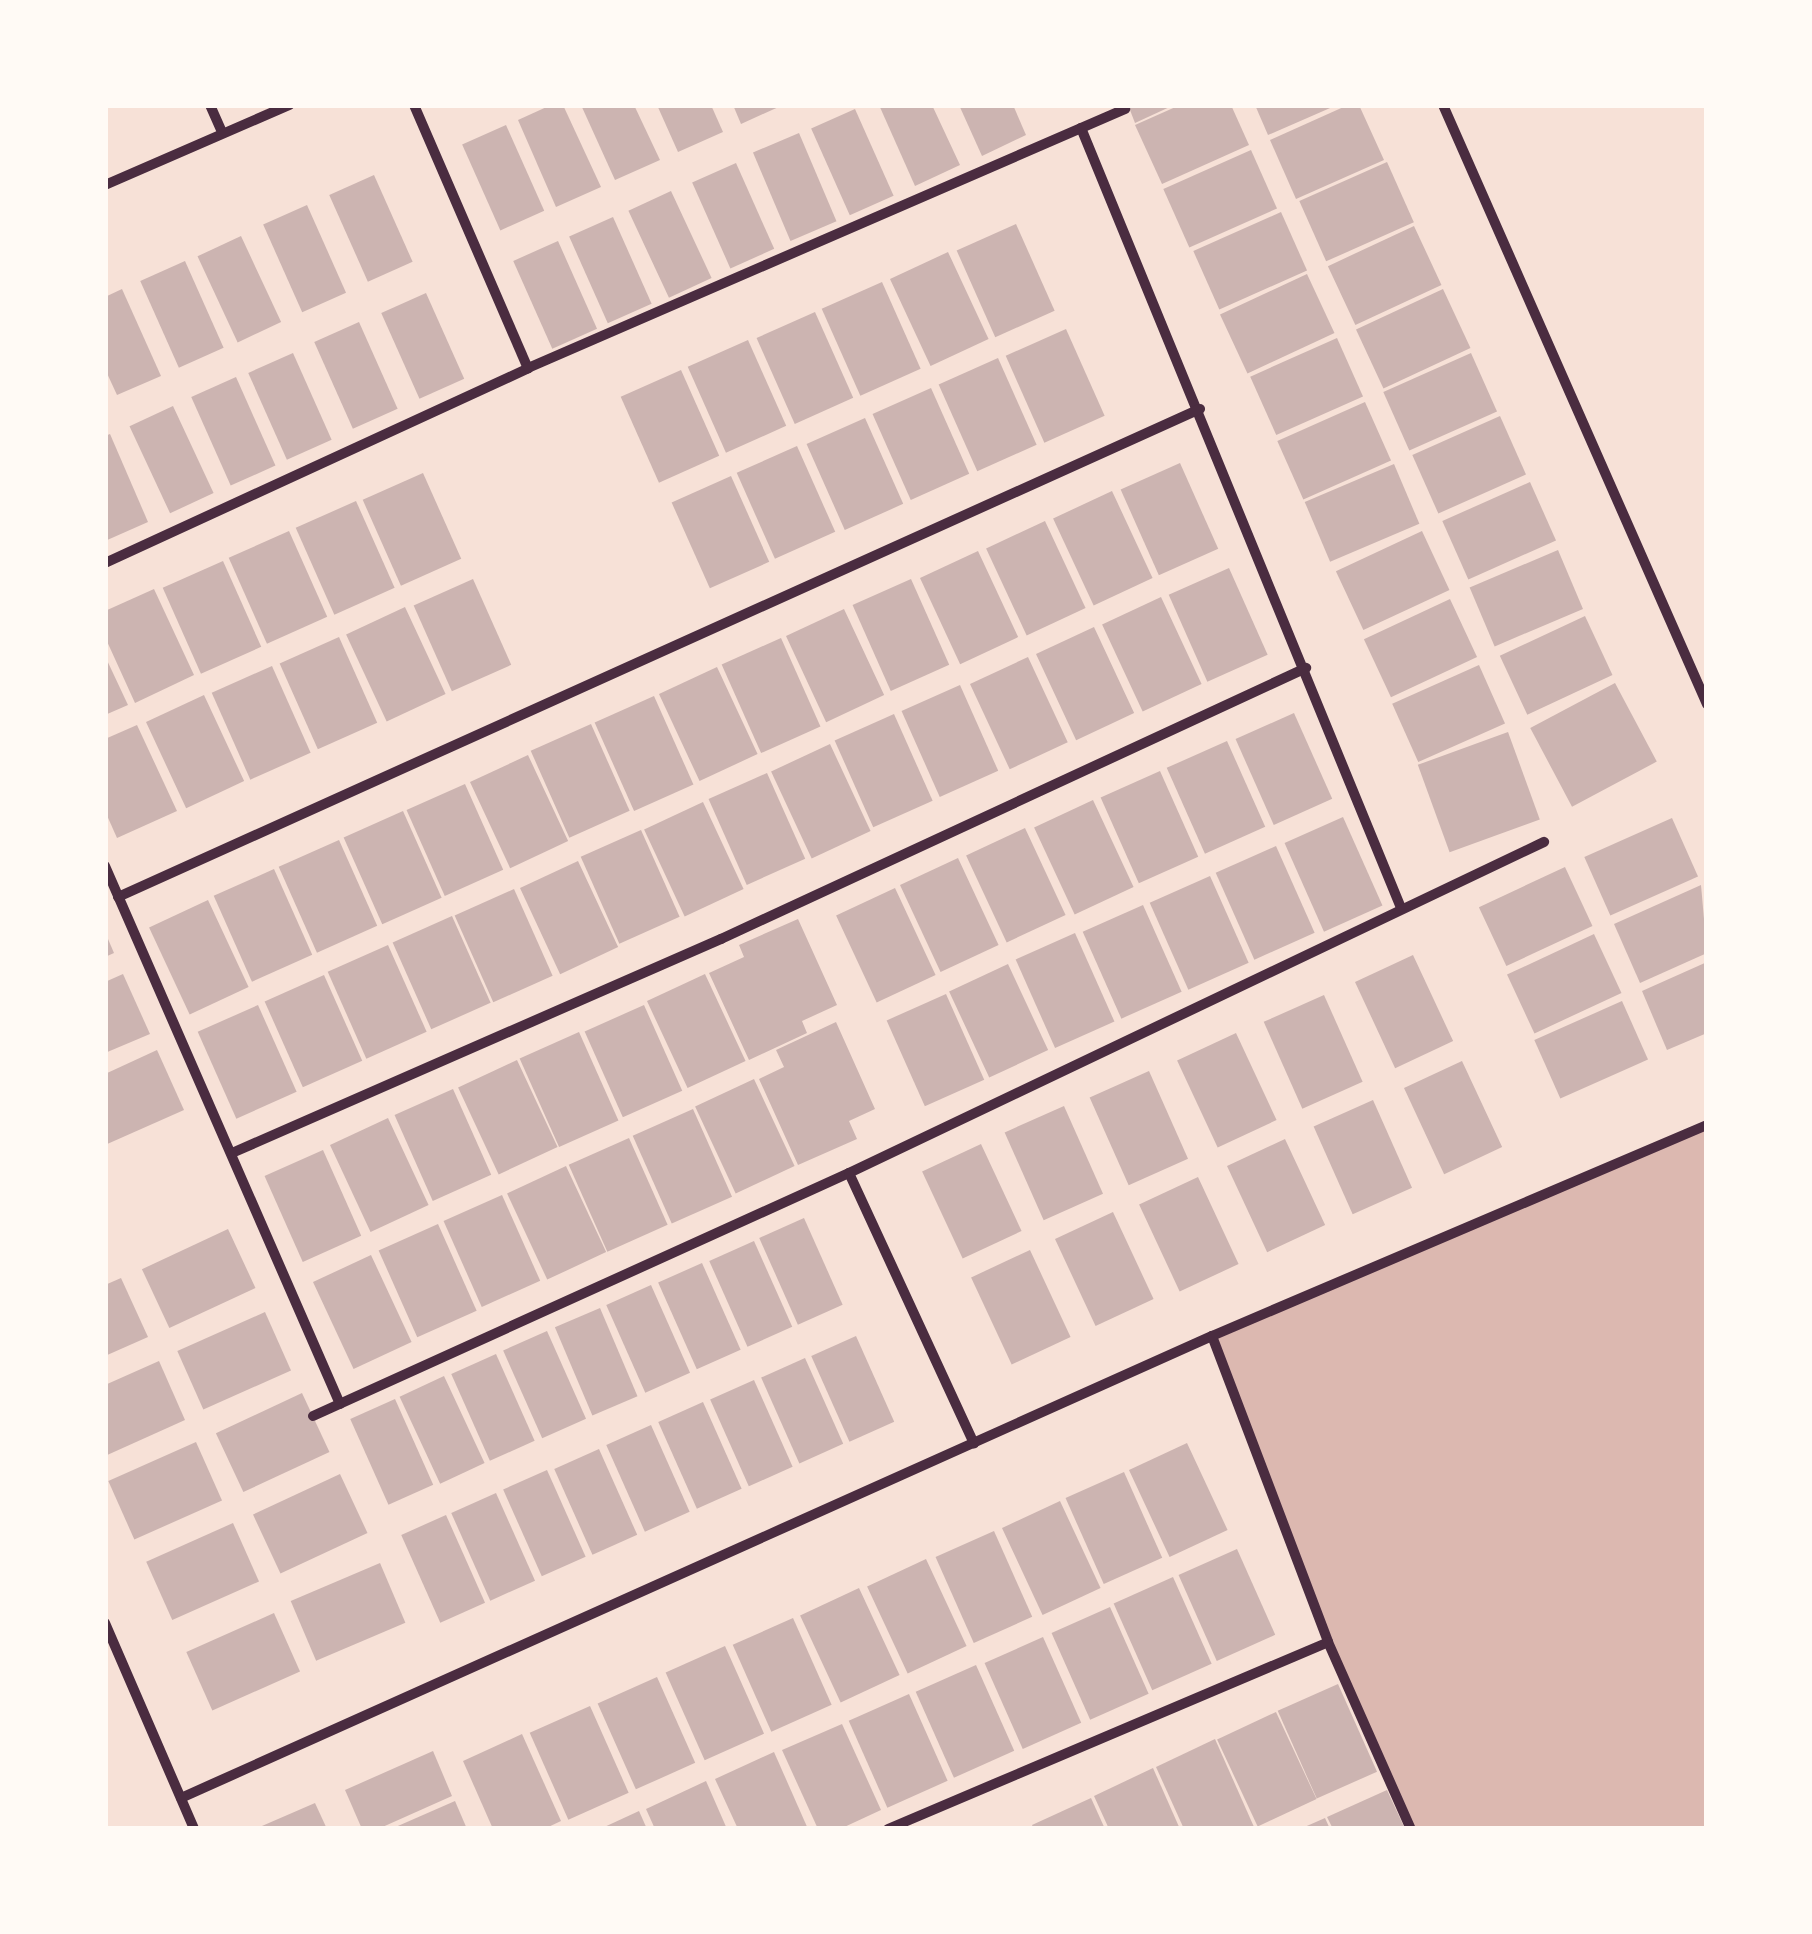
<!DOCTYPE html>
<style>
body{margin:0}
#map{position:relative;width:1812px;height:1934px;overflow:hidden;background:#f7e1d7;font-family:Ubuntu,sans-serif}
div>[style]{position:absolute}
.water>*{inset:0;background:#dcb8b0}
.building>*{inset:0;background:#ccb4b1;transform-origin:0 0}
.minor>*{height:10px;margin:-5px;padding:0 5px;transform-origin:5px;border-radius:5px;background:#4a2c40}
span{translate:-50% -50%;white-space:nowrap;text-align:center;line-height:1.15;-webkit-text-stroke:8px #fffaf5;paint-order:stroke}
.frame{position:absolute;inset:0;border:108px solid #fffaf5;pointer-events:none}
</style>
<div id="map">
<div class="water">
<div style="clip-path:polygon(1707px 1125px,1707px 1829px,1411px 1829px,1328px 1642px,1212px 1336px)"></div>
</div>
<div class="building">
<div style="clip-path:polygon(551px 105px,563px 105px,601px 187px,556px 207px,518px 120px)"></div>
<div style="clip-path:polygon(581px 105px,634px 105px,660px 160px,615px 180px)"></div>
<div style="clip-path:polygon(657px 105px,711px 105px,723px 132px,678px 152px)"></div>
<div style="clip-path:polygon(733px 105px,783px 105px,741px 124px)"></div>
<div style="clip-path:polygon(879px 105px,932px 105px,960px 165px,915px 186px)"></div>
<div style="clip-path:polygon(959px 105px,1013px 105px,1026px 135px,982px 156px)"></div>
<div style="clip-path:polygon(1128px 105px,1174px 105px,1135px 123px)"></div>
<div style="clip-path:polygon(1180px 105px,1231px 105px,1249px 145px,1162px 184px,1135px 125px)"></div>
<div style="clip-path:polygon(1255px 105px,1337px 105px,1268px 135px)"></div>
<div style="clip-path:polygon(1348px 105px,1359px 105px,1384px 160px,1296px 199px,1270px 140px)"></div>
<div style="left:855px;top:109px;width:95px;height:48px;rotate:66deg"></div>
<div style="left:506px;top:125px;width:94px;height:48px;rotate:66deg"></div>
<div style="left:799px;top:133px;width:96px;height:50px;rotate:67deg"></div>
<div style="left:1251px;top:150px;width:64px;height:96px;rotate:66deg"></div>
<div style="left:1387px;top:162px;width:66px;height:96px;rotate:66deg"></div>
<div style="left:736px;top:163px;width:94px;height:48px;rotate:66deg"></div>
<div style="left:374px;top:175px;width:95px;height:49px;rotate:66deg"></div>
<div style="left:671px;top:191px;width:96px;height:47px;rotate:65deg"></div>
<div style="left:307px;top:205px;width:96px;height:48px;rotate:66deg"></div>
<div style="left:1281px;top:212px;width:64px;height:96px;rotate:66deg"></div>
<div style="left:613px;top:217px;width:95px;height:48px;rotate:66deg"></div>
<div style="left:1016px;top:224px;width:95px;height:65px;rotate:66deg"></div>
<div style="left:1414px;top:226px;width:65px;height:95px;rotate:65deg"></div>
<div style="left:241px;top:236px;width:95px;height:48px;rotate:65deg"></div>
<div style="left:558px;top:241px;width:96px;height:49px;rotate:66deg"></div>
<div style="left:948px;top:252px;width:96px;height:64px;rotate:65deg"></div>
<div style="left:185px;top:261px;width:95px;height:49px;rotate:66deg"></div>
<div style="left:1307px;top:274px;width:65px;height:96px;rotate:65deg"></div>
<div style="left:882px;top:282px;width:95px;height:66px;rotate:66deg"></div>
<div style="clip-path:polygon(122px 289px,161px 376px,117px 395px,105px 369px,105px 297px)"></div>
<div style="left:1443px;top:289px;width:65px;height:96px;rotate:65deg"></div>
<div style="left:426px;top:293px;width:94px;height:49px;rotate:66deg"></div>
<div style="left:815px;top:312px;width:94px;height:64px;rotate:66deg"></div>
<div style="left:359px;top:322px;width:95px;height:49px;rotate:66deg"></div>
<div style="left:1066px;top:329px;width:95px;height:66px;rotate:66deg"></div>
<div style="left:1337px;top:338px;width:64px;height:95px;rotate:66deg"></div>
<div style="left:748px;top:340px;width:94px;height:66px;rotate:66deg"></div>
<div style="left:293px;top:353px;width:95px;height:49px;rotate:66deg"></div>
<div style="left:1471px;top:353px;width:64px;height:96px;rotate:66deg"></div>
<div style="left:998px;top:358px;width:95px;height:65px;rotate:66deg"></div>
<div style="left:681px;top:370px;width:94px;height:66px;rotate:66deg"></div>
<div style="left:236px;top:377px;width:97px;height:49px;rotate:66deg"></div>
<div style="left:931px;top:388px;width:94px;height:64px;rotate:66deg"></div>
<div style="left:1365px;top:402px;width:64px;height:96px;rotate:66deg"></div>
<div style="left:173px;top:406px;width:96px;height:48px;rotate:65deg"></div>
<div style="left:1500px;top:416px;width:64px;height:96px;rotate:66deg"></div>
<div style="left:865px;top:418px;width:94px;height:64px;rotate:66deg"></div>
<div style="clip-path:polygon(110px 434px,148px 522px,105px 541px,105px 436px)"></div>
<div style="left:797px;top:446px;width:94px;height:66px;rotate:66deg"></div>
<div style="left:1180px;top:463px;width:94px;height:65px;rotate:66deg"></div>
<div style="left:1394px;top:464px;width:65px;height:97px;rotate:67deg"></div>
<div style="left:423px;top:473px;width:94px;height:66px;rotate:66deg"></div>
<div style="left:731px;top:476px;width:94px;height:65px;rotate:66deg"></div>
<div style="left:1530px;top:482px;width:64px;height:96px;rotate:66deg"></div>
<div style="left:1112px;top:491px;width:96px;height:65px;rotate:65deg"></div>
<div style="left:356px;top:501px;width:95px;height:66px;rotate:66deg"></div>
<div style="left:1045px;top:521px;width:96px;height:65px;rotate:65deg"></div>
<div style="left:289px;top:531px;width:94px;height:66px;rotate:66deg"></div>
<div style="left:1422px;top:531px;width:65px;height:95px;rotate:65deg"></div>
<div style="left:1558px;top:550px;width:64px;height:96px;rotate:67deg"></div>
<div style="left:978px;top:551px;width:95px;height:64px;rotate:65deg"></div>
<div style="left:223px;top:561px;width:94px;height:66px;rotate:66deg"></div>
<div style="left:1229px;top:568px;width:95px;height:66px;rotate:66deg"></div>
<div style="left:473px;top:579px;width:94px;height:65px;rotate:66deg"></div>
<div style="left:911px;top:579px;width:94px;height:64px;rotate:66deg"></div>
<div style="clip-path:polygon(154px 589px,194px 675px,135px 703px,105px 637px,105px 611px)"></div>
<div style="left:1161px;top:597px;width:96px;height:65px;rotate:65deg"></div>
<div style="left:1450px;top:599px;width:64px;height:95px;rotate:65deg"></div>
<div style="left:405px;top:607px;width:96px;height:65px;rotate:65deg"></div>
<div style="left:844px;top:609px;width:95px;height:64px;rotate:65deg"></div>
<div style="left:1585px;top:616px;width:65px;height:94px;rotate:65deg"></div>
<div style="left:1094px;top:627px;width:95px;height:64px;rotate:65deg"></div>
<div style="left:339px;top:637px;width:94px;height:65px;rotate:66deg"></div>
<div style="left:781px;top:638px;width:97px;height:65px;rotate:66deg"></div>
<div style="clip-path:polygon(105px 656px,128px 705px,105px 715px)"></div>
<div style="left:1028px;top:657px;width:94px;height:64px;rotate:65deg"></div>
<div style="left:1479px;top:665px;width:64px;height:95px;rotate:66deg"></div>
<div style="left:272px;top:666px;width:95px;height:66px;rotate:66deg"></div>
<div style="left:717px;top:667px;width:96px;height:64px;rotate:65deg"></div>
<div style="left:1615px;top:683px;width:89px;height:96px;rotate:62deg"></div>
<div style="left:960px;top:685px;width:94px;height:64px;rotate:66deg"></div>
<div style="left:204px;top:695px;width:95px;height:64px;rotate:65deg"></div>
<div style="left:654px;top:696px;width:97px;height:65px;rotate:66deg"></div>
<div style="left:1294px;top:713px;width:94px;height:64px;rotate:66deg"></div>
<div style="left:894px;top:714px;width:95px;height:65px;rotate:66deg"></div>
<div style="left:591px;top:724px;width:95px;height:66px;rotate:66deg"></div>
<div style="clip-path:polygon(137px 725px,177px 811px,117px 838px,105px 811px,105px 739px)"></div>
<div style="left:1508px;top:732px;width:93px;height:96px;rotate:70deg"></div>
<div style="left:1227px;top:741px;width:94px;height:66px;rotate:66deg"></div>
<div style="left:830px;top:744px;width:96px;height:65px;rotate:65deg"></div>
<div style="left:528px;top:755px;width:95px;height:64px;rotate:65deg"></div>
<div style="left:1160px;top:771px;width:94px;height:65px;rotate:66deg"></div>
<div style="left:767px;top:773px;width:94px;height:64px;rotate:66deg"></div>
<div style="left:465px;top:784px;width:94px;height:64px;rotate:66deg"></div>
<div style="left:1093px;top:800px;width:96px;height:65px;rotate:65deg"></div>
<div style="left:703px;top:802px;width:96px;height:65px;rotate:65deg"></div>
<div style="left:403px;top:811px;width:95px;height:65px;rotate:66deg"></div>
<div style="left:1343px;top:817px;width:97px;height:64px;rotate:66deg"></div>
<div style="left:1672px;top:818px;width:64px;height:96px;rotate:66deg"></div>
<div style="left:1025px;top:828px;width:96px;height:65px;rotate:65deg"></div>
<div style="left:641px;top:830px;width:95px;height:66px;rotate:66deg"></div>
<div style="left:339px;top:840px;width:94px;height:66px;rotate:66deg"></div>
<div style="left:1276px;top:846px;width:95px;height:66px;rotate:66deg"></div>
<div style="left:958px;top:858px;width:96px;height:64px;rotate:65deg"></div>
<div style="left:578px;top:861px;width:95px;height:64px;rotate:65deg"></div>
<div style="left:1565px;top:867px;width:65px;height:95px;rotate:65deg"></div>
<div style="left:274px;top:869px;width:94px;height:66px;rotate:66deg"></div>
<div style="left:1210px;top:876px;width:95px;height:66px;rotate:66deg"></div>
<div style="clip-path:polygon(1701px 885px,1707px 953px,1640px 983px,1614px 924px)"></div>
<div style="left:895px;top:888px;width:96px;height:65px;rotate:65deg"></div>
<div style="left:514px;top:889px;width:95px;height:65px;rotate:66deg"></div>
<div style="left:208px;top:900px;width:96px;height:65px;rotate:65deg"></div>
<div style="left:1143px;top:905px;width:95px;height:66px;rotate:66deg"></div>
<div style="left:452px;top:916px;width:95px;height:65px;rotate:66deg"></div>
<div style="clip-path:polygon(798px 919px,837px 1005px,802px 1021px,807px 1033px,749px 1060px,709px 973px,744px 957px,739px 945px)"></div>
<div style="clip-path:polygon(105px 932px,114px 953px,105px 957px)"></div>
<div style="left:1075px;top:933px;width:97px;height:65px;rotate:66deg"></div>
<div style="left:1594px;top:934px;width:65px;height:96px;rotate:65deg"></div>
<div style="left:388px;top:945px;width:95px;height:66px;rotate:66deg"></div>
<div style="left:1413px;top:955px;width:95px;height:64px;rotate:65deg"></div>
<div style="clip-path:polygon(1707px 962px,1707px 1033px,1667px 1050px,1642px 991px)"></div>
<div style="left:1008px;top:964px;width:95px;height:65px;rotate:65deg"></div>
<div style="clip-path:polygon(123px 974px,150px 1034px,105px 1053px,105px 982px)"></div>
<div style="left:705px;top:974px;width:96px;height:64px;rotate:65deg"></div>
<div style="left:324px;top:975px;width:94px;height:65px;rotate:66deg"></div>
<div style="left:946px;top:994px;width:94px;height:65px;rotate:66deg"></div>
<div style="left:1324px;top:995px;width:95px;height:66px;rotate:66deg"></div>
<div style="left:1622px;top:1001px;width:64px;height:96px;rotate:66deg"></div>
<div style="left:258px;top:1005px;width:95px;height:66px;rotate:66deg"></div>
<div style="left:644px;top:1005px;width:94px;height:65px;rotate:66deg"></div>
<div style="clip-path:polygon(836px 1022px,875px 1109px,849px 1121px,857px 1139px,798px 1165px,759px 1079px,784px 1067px,776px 1050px)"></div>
<div style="left:579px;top:1032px;width:97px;height:65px;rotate:66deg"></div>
<div style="left:1236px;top:1033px;width:96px;height:65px;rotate:65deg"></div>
<div style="clip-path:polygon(157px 1050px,184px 1110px,105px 1145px,105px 1074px)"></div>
<div style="left:517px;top:1060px;width:96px;height:65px;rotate:65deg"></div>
<div style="left:1462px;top:1061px;width:95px;height:64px;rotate:65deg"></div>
<div style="left:1149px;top:1071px;width:96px;height:65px;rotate:66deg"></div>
<div style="left:754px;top:1079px;width:96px;height:65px;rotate:65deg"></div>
<div style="left:453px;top:1089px;width:94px;height:64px;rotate:66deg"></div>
<div style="left:1373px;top:1100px;width:96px;height:65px;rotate:66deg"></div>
<div style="left:1064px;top:1106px;width:96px;height:65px;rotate:66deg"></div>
<div style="left:693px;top:1109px;width:96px;height:66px;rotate:66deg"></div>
<div style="left:388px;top:1118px;width:96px;height:64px;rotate:65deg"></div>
<div style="left:629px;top:1138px;width:95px;height:66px;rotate:66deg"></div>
<div style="left:1285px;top:1139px;width:95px;height:64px;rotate:65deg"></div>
<div style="left:981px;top:1144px;width:96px;height:65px;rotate:65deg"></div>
<div style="left:323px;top:1150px;width:94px;height:64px;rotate:66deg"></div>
<div style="left:566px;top:1166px;width:95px;height:65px;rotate:65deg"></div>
<div style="left:1198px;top:1177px;width:96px;height:65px;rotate:65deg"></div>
<div style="left:502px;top:1195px;width:94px;height:64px;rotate:66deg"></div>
<div style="left:1113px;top:1212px;width:96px;height:64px;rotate:65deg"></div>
<div style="left:804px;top:1218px;width:95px;height:49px;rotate:66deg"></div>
<div style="left:438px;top:1224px;width:95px;height:65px;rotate:66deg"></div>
<div style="left:228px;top:1229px;width:65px;height:95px;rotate:65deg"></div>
<div style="left:754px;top:1241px;width:94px;height:49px;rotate:66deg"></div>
<div style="left:1030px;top:1250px;width:96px;height:65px;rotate:65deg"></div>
<div style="left:371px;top:1255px;width:96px;height:64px;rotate:65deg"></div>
<div style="left:702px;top:1263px;width:95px;height:48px;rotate:66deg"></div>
<div style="clip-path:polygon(121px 1278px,148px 1337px,105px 1356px,105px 1285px)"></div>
<div style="left:651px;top:1285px;width:96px;height:49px;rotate:66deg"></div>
<div style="left:600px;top:1308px;width:96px;height:49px;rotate:67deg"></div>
<div style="left:265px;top:1312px;width:64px;height:96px;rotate:66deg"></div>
<div style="left:547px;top:1331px;width:96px;height:48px;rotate:66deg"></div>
<div style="left:856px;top:1336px;width:94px;height:49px;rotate:66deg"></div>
<div style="left:496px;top:1354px;width:95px;height:49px;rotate:66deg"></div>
<div style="left:805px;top:1358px;width:94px;height:48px;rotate:66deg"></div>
<div style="clip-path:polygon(159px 1361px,185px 1420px,105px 1456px,105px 1385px)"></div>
<div style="left:444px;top:1376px;width:96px;height:49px;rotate:65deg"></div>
<div style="left:754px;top:1380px;width:95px;height:48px;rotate:66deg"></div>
<div style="left:302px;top:1393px;width:65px;height:95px;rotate:65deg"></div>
<div style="left:395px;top:1399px;width:94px;height:49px;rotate:66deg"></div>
<div style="left:703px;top:1402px;width:95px;height:49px;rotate:66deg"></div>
<div style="left:651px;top:1425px;width:95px;height:49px;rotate:66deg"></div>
<div style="left:196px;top:1442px;width:64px;height:96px;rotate:66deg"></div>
<div style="left:1187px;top:1443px;width:96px;height:64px;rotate:65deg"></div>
<div style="left:599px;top:1449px;width:94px;height:49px;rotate:66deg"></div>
<div style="left:547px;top:1470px;width:95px;height:48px;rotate:66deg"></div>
<div style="left:1124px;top:1472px;width:94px;height:64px;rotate:66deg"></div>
<div style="left:340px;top:1474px;width:65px;height:96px;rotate:65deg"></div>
<div style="left:496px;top:1493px;width:96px;height:49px;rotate:66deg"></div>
<div style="left:1060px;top:1501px;width:96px;height:64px;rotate:65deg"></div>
<div style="left:446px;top:1515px;width:96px;height:49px;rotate:66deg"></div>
<div style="left:233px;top:1523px;width:64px;height:95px;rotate:66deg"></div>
<div style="left:994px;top:1531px;width:94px;height:64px;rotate:66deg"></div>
<div style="left:1237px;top:1549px;width:94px;height:64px;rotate:66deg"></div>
<div style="left:926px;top:1559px;width:96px;height:65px;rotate:65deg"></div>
<div style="left:380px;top:1563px;width:65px;height:97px;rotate:67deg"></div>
<div style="left:1173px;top:1577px;width:95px;height:65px;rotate:66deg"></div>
<div style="left:859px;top:1588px;width:96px;height:65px;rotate:65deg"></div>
<div style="left:1110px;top:1607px;width:95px;height:64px;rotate:66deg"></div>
<div style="left:274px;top:1613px;width:64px;height:96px;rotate:66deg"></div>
<div style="left:793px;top:1618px;width:95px;height:66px;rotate:66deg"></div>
<div style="left:1043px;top:1637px;width:94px;height:64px;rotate:66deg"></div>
<div style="left:725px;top:1646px;width:96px;height:65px;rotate:66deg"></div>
<div style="left:976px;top:1665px;width:94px;height:66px;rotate:66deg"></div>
<div style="left:657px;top:1677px;width:94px;height:65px;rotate:66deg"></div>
<div style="left:1338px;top:1684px;width:96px;height:66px;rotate:66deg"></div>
<div style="left:909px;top:1694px;width:95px;height:66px;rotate:66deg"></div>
<div style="left:590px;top:1706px;width:95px;height:66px;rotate:66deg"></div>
<div style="left:1276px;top:1712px;width:96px;height:65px;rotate:65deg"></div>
<div style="clip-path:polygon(842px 1724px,881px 1810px,840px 1829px,818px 1829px,782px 1750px)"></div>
<div style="clip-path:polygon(522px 1734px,561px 1821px,544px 1829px,493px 1829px,463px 1761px)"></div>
<div style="clip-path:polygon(1215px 1739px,1254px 1827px,1249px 1829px,1184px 1829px,1156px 1767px)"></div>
<div style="clip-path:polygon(433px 1751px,452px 1796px,378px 1829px,362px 1829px,345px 1790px)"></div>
<div style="clip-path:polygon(774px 1752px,808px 1829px,738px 1829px,715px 1779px)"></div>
<div style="clip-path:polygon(1153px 1768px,1180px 1829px,1109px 1829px,1094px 1796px)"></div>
<div style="clip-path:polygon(706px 1781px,727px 1829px,655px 1829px,646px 1809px)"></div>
<div style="clip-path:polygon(1387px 1790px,1405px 1829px,1333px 1829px,1327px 1817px)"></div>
<div style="clip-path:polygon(1091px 1798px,1105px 1829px,1034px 1829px,1032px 1825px)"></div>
<div style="clip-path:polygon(455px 1801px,467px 1829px,391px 1829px)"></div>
<div style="clip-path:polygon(315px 1803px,327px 1829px,255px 1829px)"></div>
<div style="clip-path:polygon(639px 1811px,647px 1829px,600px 1829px)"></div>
<div style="clip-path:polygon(1325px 1818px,1330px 1829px,1300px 1829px)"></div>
</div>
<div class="minor">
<div style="left:210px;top:105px;width:27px;rotate:66deg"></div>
<div style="left:414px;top:105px;width:287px;rotate:66.6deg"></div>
<div style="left:1443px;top:105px;width:655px;rotate:66.22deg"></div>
<div style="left:1081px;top:128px;width:843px;rotate:67.69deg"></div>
<div style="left:105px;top:185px;width:201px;rotate:-23.5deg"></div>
<div style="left:105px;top:563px;width:466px;rotate:-24.7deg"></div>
<div style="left:528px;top:368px;width:651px;rotate:-23.45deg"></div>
<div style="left:105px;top:866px;width:587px;rotate:66.4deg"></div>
<div style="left:118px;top:897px;width:1187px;rotate:-24.28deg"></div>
<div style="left:232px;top:1153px;width:534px;rotate:-23.64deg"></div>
<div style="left:721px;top:939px;width:645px;rotate:-24.86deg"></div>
<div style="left:849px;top:1173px;width:298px;rotate:65.2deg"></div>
<div style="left:1212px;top:1336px;width:327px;rotate:69.2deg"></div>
<div style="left:1328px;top:1642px;width:205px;rotate:66.1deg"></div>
<div style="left:313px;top:1416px;width:589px;rotate:-24.39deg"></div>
<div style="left:849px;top:1173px;width:770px;rotate:-25.47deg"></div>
<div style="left:105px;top:1623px;width:224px;rotate:66.6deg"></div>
<div style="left:181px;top:1798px;width:1130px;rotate:-24.14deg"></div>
<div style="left:1212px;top:1336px;width:538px;rotate:-23.09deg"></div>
<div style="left:888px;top:1829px;width:478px;rotate:-23deg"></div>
</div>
<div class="frame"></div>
</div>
